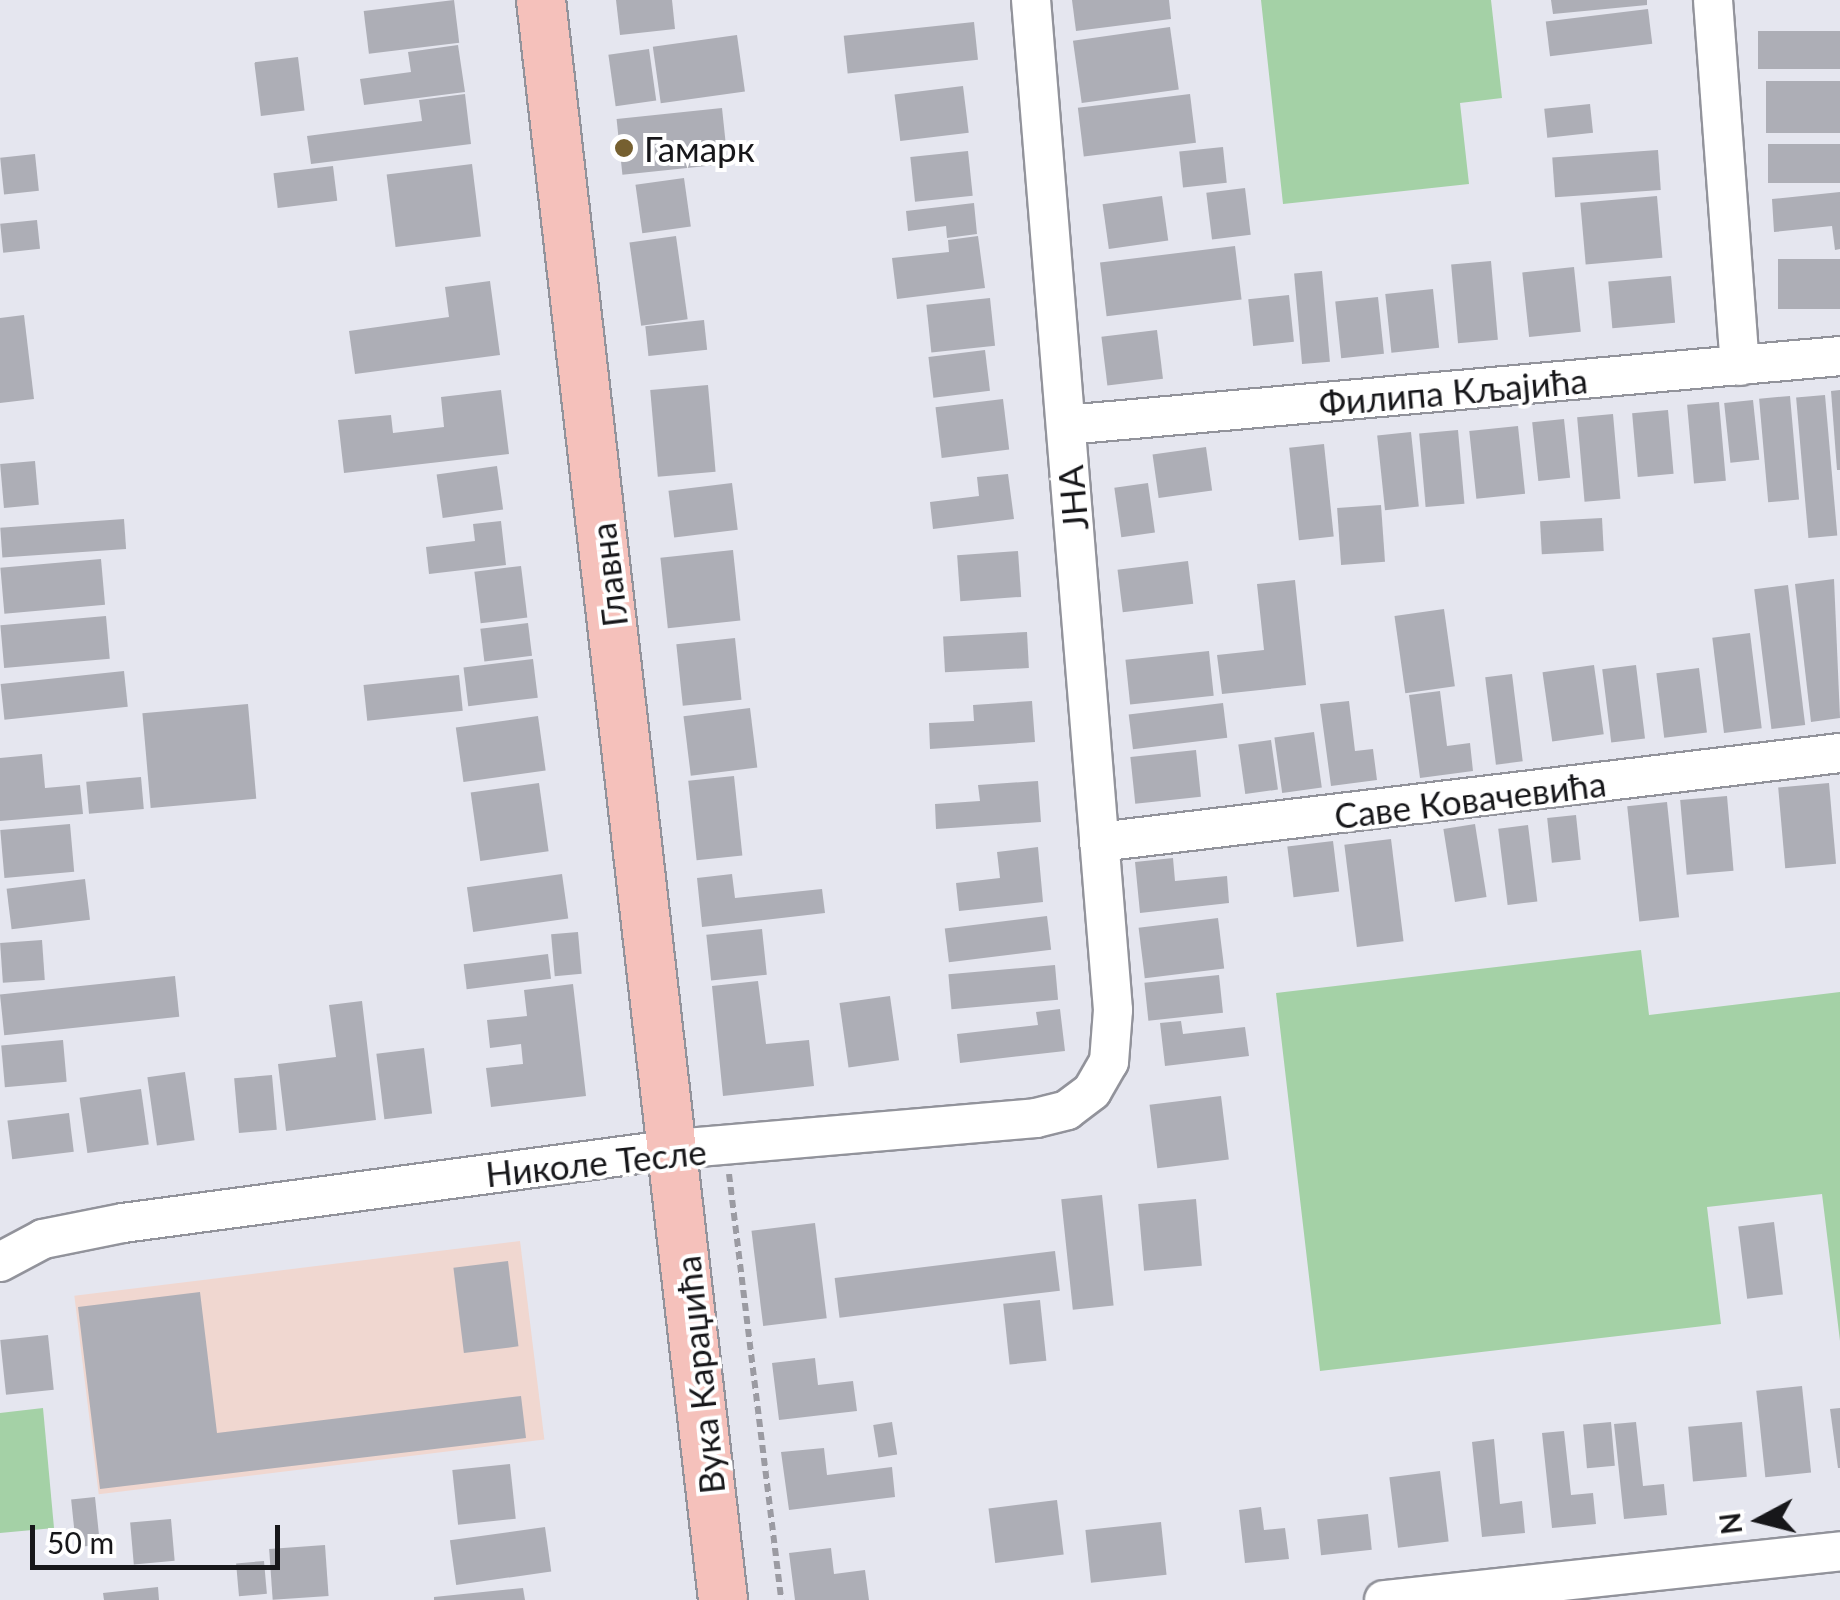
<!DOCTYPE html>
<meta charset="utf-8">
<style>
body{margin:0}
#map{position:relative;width:1840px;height:1600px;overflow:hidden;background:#e5e6ef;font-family:Lato,sans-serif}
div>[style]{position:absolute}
.industrial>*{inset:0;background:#f0d7d0;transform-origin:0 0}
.green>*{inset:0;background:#a4d1a6}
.building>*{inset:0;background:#adaeb6;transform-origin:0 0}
.path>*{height:6px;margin-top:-3px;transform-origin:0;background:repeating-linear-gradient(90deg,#9b9ba2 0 8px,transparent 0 13px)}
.roads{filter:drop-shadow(2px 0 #92939b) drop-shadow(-2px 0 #92939b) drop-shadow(0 2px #92939b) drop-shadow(0 -2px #92939b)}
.minor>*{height:38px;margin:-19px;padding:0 19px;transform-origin:19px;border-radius:19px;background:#fff}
.major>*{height:48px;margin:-24px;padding:0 24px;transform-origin:24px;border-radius:24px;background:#f5c1bb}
.dots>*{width:28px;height:28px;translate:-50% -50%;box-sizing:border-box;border:5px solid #fff;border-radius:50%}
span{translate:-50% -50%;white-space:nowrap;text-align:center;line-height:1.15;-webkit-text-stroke:8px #fff;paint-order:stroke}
.poi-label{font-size:35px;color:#17171a}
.left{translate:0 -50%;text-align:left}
.street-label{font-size:35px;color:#17171a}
.north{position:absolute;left:1710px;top:1470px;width:100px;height:100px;-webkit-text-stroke:8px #fff;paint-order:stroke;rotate:263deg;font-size:28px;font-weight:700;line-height:40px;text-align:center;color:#17171a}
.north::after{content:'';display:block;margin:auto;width:35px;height:45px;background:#17171a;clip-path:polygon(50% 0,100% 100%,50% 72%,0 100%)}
.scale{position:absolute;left:30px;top:1525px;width:250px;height:45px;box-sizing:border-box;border:5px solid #17171a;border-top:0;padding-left:12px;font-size:30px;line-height:35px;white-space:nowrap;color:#17171a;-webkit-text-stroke:8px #fff;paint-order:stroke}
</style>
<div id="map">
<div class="industrial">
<div style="left:520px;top:1241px;width:200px;height:449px;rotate:83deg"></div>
</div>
<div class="green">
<div style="clip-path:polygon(1261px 0,1491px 0,1502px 98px,1460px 103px,1469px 184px,1283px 204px)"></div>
<div style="clip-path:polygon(1641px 950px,1649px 1015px,1840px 992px,1840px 1341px,1822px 1194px,1707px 1207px,1721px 1324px,1320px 1371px,1276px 993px)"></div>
<div style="clip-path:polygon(43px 1408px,54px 1528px,0 1533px,0 1413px)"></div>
</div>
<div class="building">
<div style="left:454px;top:0;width:43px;height:91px;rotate:83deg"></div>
<div style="clip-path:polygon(616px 0,672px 0,675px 29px,620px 35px)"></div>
<div style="clip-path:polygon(1072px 0,1169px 0,1171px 19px,1076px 31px)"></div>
<div style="clip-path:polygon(1551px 0,1647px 0,1647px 5px,1553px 14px)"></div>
<div style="left:1648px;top:9px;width:35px;height:103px;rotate:83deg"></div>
<div style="left:974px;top:22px;width:38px;height:131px;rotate:84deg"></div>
<div style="left:1170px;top:27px;width:63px;height:98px;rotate:82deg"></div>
<div style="left:1840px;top:31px;width:38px;height:82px;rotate:90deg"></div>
<div style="left:737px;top:35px;width:57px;height:85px;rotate:82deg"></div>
<div style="clip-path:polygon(458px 45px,465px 92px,364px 105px,360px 79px,411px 72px,408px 52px)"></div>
<div style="left:649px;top:49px;width:52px;height:41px;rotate:82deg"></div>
<div style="left:298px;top:57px;width:54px;height:44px;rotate:83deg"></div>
<div style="left:1840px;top:81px;width:52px;height:74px;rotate:90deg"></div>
<div style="left:963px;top:86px;width:47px;height:69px;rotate:83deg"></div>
<div style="clip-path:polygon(465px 94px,471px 144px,311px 164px,307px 136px,422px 121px,419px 100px)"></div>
<div style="left:1190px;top:94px;width:49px;height:113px;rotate:83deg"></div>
<div style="left:1590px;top:104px;width:29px;height:46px;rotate:84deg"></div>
<div style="left:722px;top:108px;width:56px;height:106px;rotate:84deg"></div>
<div style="left:1840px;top:144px;width:39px;height:72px;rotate:90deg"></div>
<div style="left:1223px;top:147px;width:36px;height:44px;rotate:84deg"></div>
<div style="left:1658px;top:150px;width:40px;height:106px;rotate:86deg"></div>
<div style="left:968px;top:151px;width:45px;height:58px;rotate:84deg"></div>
<div style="left:35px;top:154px;width:37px;height:35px;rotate:84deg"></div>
<div style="left:472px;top:164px;width:73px;height:86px;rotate:83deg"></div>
<div style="left:333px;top:166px;width:35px;height:60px;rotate:83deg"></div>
<div style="left:684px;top:178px;width:49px;height:49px;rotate:82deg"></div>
<div style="left:1245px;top:188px;width:47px;height:39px;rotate:83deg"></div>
<div style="clip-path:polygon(1840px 192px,1840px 249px,1835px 250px,1832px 226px,1774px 232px,1772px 199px)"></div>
<div style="left:1162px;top:196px;width:45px;height:60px;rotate:82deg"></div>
<div style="left:1657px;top:196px;width:62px;height:77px;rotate:85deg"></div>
<div style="clip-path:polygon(974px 203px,977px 234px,947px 238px,946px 226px,908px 231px,906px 211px)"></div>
<div style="left:37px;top:220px;width:29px;height:37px;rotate:84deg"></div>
<div style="left:676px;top:236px;width:84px;height:47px;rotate:82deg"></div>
<div style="clip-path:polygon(978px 236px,985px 288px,897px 299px,892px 258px,949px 252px,948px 240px)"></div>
<div style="left:1235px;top:246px;width:54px;height:136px;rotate:83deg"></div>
<div style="left:1840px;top:259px;width:50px;height:62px;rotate:90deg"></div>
<div style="left:1491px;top:261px;width:79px;height:40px;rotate:85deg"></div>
<div style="left:1574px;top:267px;width:65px;height:52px;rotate:84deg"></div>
<div style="left:1322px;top:271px;width:91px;height:28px;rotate:85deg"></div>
<div style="left:1671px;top:276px;width:47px;height:63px;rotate:85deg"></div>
<div style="clip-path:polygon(490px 281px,500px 355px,355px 374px,349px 331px,449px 317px,445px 287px)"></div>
<div style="left:1433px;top:289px;width:59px;height:48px;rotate:84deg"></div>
<div style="left:1289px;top:295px;width:47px;height:41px;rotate:84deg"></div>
<div style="left:1378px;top:297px;width:57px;height:43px;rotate:84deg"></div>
<div style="left:990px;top:298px;width:48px;height:64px;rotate:84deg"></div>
<div style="clip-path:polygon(24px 315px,34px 399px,0 403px,0 318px)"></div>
<div style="left:704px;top:320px;width:30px;height:59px;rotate:84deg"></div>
<div style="left:1157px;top:330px;width:49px;height:56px;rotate:83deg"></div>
<div style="left:985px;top:350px;width:41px;height:57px;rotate:83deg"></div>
<div style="left:708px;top:385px;width:87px;height:58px;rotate:85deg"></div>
<div style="clip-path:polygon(501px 390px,509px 454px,344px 473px,338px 420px,391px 415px,393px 433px,444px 427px,441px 397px)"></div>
<div style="clip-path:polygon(1840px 390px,1840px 470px,1837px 470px,1831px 391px)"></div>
<div style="left:1825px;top:395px;width:141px;height:29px;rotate:85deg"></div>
<div style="left:1790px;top:396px;width:104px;height:31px;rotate:85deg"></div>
<div style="left:1003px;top:399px;width:51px;height:68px;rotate:83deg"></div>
<div style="left:1753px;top:400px;width:60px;height:29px;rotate:84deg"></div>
<div style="left:1719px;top:402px;width:79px;height:32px;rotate:85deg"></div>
<div style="left:1668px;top:410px;width:64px;height:36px;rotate:85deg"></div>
<div style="left:1613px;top:414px;width:85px;height:36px;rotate:85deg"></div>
<div style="left:1564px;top:419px;width:59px;height:32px;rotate:84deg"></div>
<div style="left:1518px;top:426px;width:68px;height:49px;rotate:84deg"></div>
<div style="left:1458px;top:430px;width:74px;height:39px;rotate:85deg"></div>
<div style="left:1411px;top:432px;width:75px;height:34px;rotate:84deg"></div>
<div style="left:1324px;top:444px;width:93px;height:35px;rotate:84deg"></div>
<div style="left:1206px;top:447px;width:44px;height:54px;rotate:82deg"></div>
<div style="left:35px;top:461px;width:44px;height:35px;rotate:85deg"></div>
<div style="left:497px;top:466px;width:44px;height:61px;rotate:82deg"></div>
<div style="clip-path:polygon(1008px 474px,1014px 519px,933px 529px,930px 502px,979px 496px,977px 477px)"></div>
<div style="left:732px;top:483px;width:47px;height:64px;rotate:83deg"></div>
<div style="left:1148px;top:483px;width:50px;height:34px;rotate:82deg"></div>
<div style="left:1381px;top:505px;width:57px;height:44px;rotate:86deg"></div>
<div style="left:1602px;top:518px;width:33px;height:62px;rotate:87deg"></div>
<div style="left:124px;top:519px;width:30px;height:124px;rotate:86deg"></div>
<div style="clip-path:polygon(501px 521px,506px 565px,429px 574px,426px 547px,475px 541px,473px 524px)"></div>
<div style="left:733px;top:550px;width:71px;height:73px;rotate:84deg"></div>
<div style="left:1018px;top:551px;width:46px;height:61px;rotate:86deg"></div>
<div style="left:101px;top:559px;width:46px;height:101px;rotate:85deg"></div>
<div style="left:1188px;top:561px;width:43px;height:71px;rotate:83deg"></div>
<div style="left:521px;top:566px;width:52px;height:47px;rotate:83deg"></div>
<div style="clip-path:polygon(1834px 579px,1840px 718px,1811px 722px,1795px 584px)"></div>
<div style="clip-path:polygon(1295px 580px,1306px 685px,1222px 694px,1217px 655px,1264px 650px,1257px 584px)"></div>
<div style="left:1788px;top:585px;width:141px;height:34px;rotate:83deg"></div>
<div style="left:1444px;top:609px;width:78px;height:50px;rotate:82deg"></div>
<div style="left:106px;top:616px;width:43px;height:106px;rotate:85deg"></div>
<div style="left:528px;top:623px;width:33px;height:48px;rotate:83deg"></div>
<div style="left:1027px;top:632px;width:36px;height:84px;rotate:87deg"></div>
<div style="left:1750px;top:633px;width:96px;height:38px;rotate:83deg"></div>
<div style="left:735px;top:638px;width:62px;height:59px;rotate:84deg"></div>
<div style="left:1209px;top:651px;width:45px;height:84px;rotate:84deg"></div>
<div style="left:533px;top:659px;width:39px;height:70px;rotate:83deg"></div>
<div style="left:1594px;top:665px;width:70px;height:52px;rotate:82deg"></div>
<div style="left:1636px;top:665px;width:74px;height:34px;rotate:83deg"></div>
<div style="left:1699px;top:668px;width:65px;height:43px;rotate:83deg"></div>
<div style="left:124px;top:671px;width:36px;height:124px;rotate:84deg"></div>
<div style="left:1512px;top:674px;width:88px;height:27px;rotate:83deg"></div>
<div style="left:459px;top:675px;width:36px;height:96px;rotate:84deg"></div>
<div style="clip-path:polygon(1440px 691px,1447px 746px,1470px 743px,1473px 771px,1420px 778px,1409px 695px)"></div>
<div style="clip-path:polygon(1032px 701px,1035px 742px,930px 749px,929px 723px,974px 721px,973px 705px)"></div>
<div style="clip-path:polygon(1349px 701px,1355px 751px,1373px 749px,1377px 780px,1331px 786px,1320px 704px)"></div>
<div style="left:1223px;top:703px;width:35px;height:95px;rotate:83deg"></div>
<div style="left:248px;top:704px;width:95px;height:106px;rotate:85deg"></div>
<div style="left:750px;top:708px;width:60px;height:67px;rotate:83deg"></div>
<div style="left:538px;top:716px;width:55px;height:83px;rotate:82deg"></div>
<div style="left:1314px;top:732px;width:56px;height:40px;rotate:82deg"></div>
<div style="left:1271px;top:740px;width:50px;height:33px;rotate:82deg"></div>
<div style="left:1196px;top:750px;width:47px;height:66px;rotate:84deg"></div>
<div style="clip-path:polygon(42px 754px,45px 788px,80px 785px,83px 814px,0 821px,0 758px)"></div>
<div style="left:734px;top:776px;width:80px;height:46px;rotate:84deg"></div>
<div style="left:141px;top:777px;width:32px;height:55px;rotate:85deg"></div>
<div style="clip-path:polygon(1038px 781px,1041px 822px,936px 829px,935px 804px,980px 801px,978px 785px)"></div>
<div style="left:539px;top:783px;width:69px;height:69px;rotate:82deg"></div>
<div style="left:1829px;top:783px;width:81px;height:51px;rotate:85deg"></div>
<div style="left:1727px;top:796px;width:75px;height:47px;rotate:85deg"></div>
<div style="left:1667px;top:802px;width:116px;height:40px;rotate:84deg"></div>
<div style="left:1576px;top:815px;width:45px;height:29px;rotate:84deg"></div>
<div style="left:70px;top:824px;width:48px;height:70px;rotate:85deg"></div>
<div style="left:1475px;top:824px;width:74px;height:32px;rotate:81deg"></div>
<div style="left:1528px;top:825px;width:77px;height:30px;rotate:83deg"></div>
<div style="left:1391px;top:839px;width:103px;height:47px;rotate:83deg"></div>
<div style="left:1333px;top:841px;width:51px;height:46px;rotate:83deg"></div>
<div style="clip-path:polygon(1038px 847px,1043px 902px,959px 911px,956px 883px,1000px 878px,997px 852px)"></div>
<div style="clip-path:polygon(1173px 858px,1175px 881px,1227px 876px,1229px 903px,1140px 913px,1135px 862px)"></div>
<div style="left:562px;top:874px;width:45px;height:96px;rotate:82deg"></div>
<div style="clip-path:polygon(732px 874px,735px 898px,822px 889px,825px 913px,702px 927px,697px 878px)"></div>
<div style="left:85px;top:879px;width:41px;height:79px;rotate:83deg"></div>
<div style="left:1047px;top:916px;width:34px;height:103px;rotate:83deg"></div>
<div style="left:1218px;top:918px;width:51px;height:80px;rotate:83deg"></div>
<div style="left:762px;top:929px;width:46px;height:56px;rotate:84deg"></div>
<div style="left:578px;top:932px;width:42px;height:27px;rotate:85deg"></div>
<div style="left:42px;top:940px;width:40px;height:42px;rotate:86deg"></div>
<div style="left:548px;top:954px;width:25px;height:85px;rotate:83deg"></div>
<div style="left:1055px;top:965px;width:35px;height:107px;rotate:85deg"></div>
<div style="left:1219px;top:975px;width:38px;height:75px;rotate:84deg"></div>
<div style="left:175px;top:976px;width:41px;height:176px;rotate:84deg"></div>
<div style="clip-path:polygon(758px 981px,766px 1044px,809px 1040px,814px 1086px,723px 1096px,712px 986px)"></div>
<div style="clip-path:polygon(573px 984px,586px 1096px,491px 1107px,486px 1068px,523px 1064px,521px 1044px,490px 1048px,487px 1020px,527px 1016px,524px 990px)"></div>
<div style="left:890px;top:996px;width:65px;height:51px;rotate:82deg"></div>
<div style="clip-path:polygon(362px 1001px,376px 1120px,286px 1131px,278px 1064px,336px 1057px,329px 1005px)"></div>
<div style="clip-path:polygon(1060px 1009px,1065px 1051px,960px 1063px,957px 1034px,1038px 1025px,1036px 1012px)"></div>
<div style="clip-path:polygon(1181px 1021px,1183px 1034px,1245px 1027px,1249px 1056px,1165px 1066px,1160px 1023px)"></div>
<div style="left:63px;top:1040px;width:42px;height:62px;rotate:85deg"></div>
<div style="left:424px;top:1048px;width:66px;height:48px;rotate:83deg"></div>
<div style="left:185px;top:1072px;width:69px;height:38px;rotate:82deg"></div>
<div style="left:272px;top:1075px;width:55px;height:38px;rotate:85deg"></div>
<div style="left:141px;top:1089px;width:56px;height:62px;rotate:82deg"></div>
<div style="left:1221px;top:1096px;width:64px;height:72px;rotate:83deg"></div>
<div style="left:69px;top:1113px;width:39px;height:62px;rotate:83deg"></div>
<div style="left:1102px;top:1195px;width:111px;height:41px;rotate:84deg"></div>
<div style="left:1196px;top:1199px;width:67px;height:58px;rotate:85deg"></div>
<div style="left:1774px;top:1222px;width:73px;height:36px;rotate:83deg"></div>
<div style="left:815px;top:1223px;width:96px;height:64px;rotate:83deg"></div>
<div style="left:1055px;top:1251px;width:40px;height:222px;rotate:83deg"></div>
<div style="left:508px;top:1261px;width:86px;height:55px;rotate:83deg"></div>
<div style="clip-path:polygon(200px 1292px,217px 1433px,521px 1396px,526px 1438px,100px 1489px,78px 1307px)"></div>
<div style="left:1040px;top:1300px;width:61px;height:37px;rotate:84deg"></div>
<div style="left:48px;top:1335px;width:55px;height:48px;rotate:84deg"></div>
<div style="clip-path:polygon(815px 1358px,818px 1385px,853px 1381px,857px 1411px,779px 1420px,772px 1363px)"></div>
<div style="left:1802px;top:1386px;width:87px;height:46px;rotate:84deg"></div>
<div style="clip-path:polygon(1840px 1408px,1840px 1468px,1838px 1468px,1830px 1409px)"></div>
<div style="left:892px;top:1422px;width:33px;height:19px;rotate:81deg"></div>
<div style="left:1611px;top:1422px;width:44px;height:28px;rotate:85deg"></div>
<div style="clip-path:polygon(1636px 1422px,1643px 1486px,1664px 1484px,1667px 1515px,1624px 1519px,1614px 1424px)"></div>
<div style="left:1742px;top:1422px;width:55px;height:54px;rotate:85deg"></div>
<div style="clip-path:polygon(1564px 1431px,1571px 1495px,1593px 1493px,1596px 1524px,1552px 1528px,1542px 1433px)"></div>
<div style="clip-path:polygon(1494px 1439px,1500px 1504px,1522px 1501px,1525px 1533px,1482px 1537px,1472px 1442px)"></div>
<div style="clip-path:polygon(824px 1448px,827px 1475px,892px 1467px,895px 1497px,789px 1510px,781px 1452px)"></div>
<div style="left:510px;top:1464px;width:55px;height:58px;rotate:84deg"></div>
<div style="left:1440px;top:1471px;width:71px;height:51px;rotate:83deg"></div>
<div style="left:95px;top:1497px;width:48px;height:24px;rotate:84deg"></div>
<div style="left:1057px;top:1500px;width:55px;height:69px;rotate:83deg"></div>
<div style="clip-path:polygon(1261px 1507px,1264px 1530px,1285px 1528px,1289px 1559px,1245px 1563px,1239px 1510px)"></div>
<div style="left:1368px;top:1514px;width:36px;height:51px;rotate:84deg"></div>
<div style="left:171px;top:1519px;width:42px;height:41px;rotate:85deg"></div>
<div style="left:1161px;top:1522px;width:53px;height:76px;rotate:84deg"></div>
<div style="left:545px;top:1527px;width:45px;height:96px;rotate:82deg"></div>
<div style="left:325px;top:1545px;width:51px;height:56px;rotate:86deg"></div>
<div style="clip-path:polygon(831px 1548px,834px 1574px,865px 1570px,869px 1600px,795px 1600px,789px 1553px)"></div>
<div style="left:264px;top:1561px;width:33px;height:28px;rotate:85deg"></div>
<div style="clip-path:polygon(158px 1587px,159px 1600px,104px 1600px,103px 1593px)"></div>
<div style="clip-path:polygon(523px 1588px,525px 1600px,434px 1600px,434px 1597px)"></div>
</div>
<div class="path">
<div style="left:729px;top:1174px;width:429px;rotate:83deg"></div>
</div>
<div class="roads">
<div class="minor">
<div style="left:1713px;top:0;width:367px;rotate:85.8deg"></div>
<div style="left:1066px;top:425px;width:777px;rotate:-5.09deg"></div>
<div style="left:1099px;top:842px;width:746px;rotate:-6.85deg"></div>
<div style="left:0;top:1262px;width:49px;rotate:-28.1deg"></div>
<div style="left:43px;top:1239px;width:82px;rotate:-11.3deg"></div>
<div style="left:123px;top:1223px;width:557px;rotate:-7.64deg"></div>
<div style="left:675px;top:1149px;width:362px;rotate:-4.9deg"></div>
<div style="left:1036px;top:1118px;width:32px;rotate:-14deg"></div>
<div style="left:1067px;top:1110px;width:31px;rotate:-37deg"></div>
<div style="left:1092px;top:1091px;width:34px;rotate:-60deg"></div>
<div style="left:1109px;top:1062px;width:52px;rotate:-85.6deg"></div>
<div style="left:1113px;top:1010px;width:1013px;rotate:-94.64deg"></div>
<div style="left:1384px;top:1600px;width:459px;rotate:-6.1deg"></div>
</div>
<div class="major">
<div style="left:541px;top:0;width:1610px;rotate:83.51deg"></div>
</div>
</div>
<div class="dots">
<div style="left:624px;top:148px;background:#766030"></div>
</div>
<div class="poi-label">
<span class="left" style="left:644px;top:148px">Гамарк</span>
</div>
<div class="street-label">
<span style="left:1453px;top:391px;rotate:-5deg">Филипа Кљајића</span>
<span style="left:1072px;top:498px;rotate:-95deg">ЈНА</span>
<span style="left:608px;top:575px;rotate:-97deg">Главна</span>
<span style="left:1470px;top:799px;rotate:-7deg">Саве Ковачевића</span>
<span style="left:596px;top:1162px;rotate:-6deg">Николе Тесле</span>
<span style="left:699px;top:1375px;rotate:-96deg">Вука Караџића</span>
</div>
<div class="north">N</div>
<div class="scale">50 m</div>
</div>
